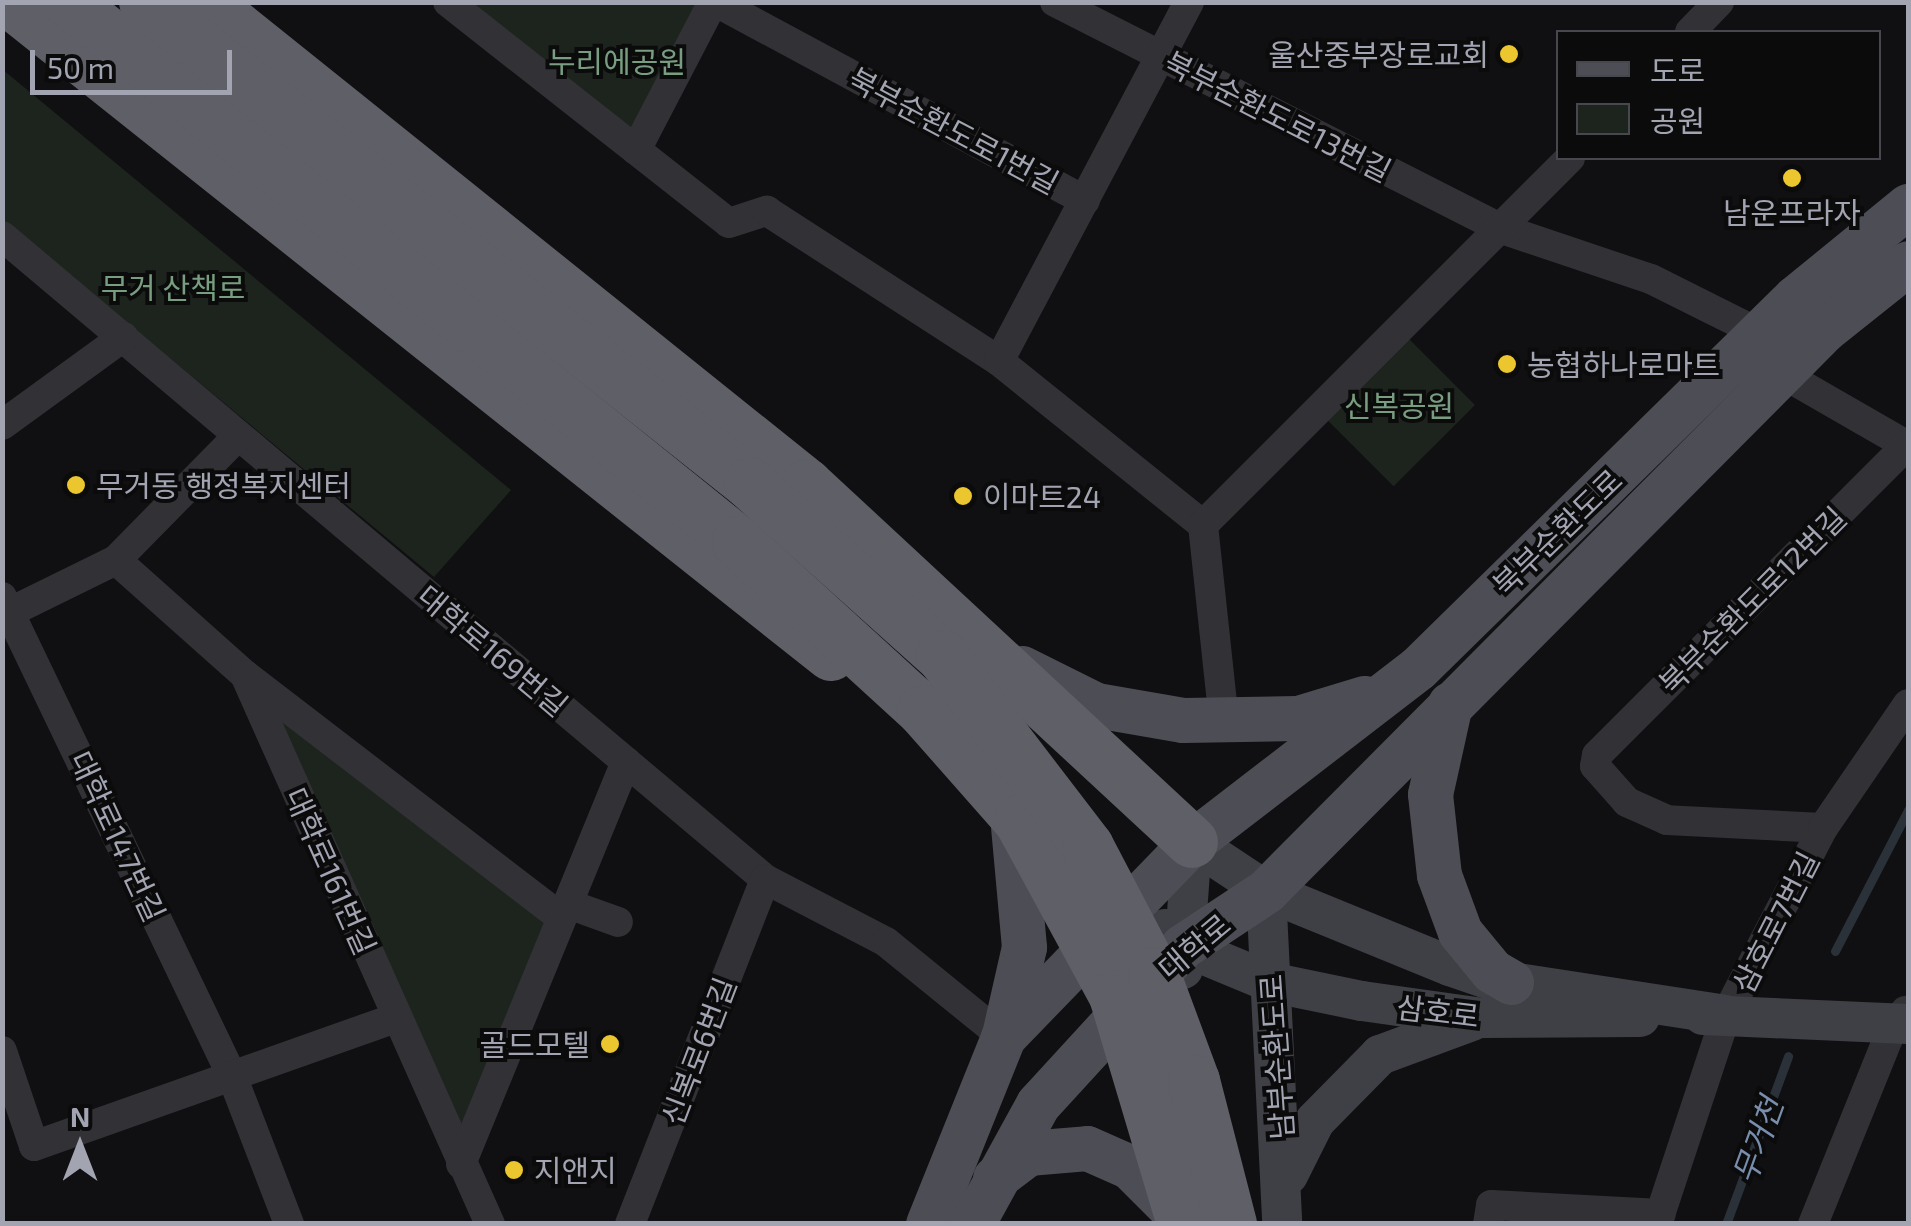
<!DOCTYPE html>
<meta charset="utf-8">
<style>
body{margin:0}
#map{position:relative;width:1911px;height:1226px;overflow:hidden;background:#101012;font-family:"Exo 2","Noto Sans KR",sans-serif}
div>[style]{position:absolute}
.green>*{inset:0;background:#1d241e;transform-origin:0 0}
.stream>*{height:9px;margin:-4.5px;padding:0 4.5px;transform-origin:4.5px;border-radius:4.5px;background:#2a3139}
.street>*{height:30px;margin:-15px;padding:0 15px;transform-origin:15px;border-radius:15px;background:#313136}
.secondary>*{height:40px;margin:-20px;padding:0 20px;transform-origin:20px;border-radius:20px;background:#3f4046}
.primary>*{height:45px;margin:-22.5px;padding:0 22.5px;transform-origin:22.5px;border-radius:22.5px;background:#4d4e55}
.highway>*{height:52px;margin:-26px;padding:0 26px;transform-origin:26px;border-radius:26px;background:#5e5f67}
.highway-bridge>*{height:52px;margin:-26px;padding:0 26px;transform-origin:26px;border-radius:26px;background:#5e5f67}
.dots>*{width:28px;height:28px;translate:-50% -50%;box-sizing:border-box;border:5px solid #0b0b0c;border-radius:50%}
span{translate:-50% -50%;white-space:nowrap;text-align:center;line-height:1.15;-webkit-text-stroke:8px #0b0b0c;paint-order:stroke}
.poi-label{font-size:30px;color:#a2a4b2}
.right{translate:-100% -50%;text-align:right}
.left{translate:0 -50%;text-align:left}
.park-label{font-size:30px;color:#799d80}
.street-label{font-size:30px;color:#a2a4b2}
.water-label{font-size:32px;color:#798dad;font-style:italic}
.frame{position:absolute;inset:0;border:5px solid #a2a4b2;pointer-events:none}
.legend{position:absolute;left:1556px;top:30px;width:325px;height:130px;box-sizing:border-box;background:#0b0b0c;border:2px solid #47484e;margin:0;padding:12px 18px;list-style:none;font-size:30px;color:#a2a4b2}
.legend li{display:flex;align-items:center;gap:20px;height:50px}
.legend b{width:50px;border:2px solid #47484e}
.north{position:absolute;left:30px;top:1096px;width:100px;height:100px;-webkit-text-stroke:8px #0b0b0c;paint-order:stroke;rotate:0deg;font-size:28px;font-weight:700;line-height:40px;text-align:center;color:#a2a4b2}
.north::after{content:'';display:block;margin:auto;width:35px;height:45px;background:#a2a4b2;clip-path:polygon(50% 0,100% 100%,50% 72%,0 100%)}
.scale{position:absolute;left:30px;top:50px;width:202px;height:45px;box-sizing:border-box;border:5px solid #a2a4b2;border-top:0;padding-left:12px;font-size:30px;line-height:35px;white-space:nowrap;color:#a2a4b2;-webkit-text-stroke:8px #0b0b0c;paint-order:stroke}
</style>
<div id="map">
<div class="green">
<div style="clip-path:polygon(448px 3px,713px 3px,636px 150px)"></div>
<div style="clip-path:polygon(2px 69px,511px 490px,434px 577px,3px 220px)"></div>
<div style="left:1400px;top:330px;width:106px;height:115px;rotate:45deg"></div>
<div style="clip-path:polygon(245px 675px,562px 918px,461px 1164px)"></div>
</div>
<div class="stream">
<div style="left:1835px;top:951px;width:159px;rotate:-62.6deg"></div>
<div style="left:1726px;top:1224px;width:179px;rotate:-69.7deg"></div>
</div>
<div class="street">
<div style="left:448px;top:2px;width:357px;rotate:38.2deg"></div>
<div style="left:729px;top:223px;width:40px;rotate:-18deg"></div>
<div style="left:767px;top:211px;width:276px;rotate:32.9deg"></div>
<div style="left:999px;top:361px;width:262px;rotate:38.8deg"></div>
<div style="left:1203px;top:525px;width:198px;rotate:83.9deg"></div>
<div style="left:716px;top:2px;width:419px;rotate:28.3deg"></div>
<div style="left:1055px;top:2px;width:501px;rotate:26.92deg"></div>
<div style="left:1502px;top:229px;width:157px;rotate:18.6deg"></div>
<div style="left:1651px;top:279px;width:121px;rotate:26.6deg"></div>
<div style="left:1690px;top:32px;width:42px;rotate:-46deg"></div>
<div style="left:636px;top:150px;width:167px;rotate:-62.5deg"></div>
<div style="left:2px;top:236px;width:998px;rotate:40.12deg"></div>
<div style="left:765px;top:879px;width:136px;rotate:27.5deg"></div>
<div style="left:886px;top:942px;width:151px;rotate:39.1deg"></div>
<div style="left:999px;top:361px;width:406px;rotate:-62.1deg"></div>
<div style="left:1781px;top:373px;width:146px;rotate:29.9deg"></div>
<div style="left:2px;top:425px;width:150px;rotate:-36deg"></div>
<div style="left:1203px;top:525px;width:519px;rotate:-45deg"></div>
<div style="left:116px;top:560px;width:173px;rotate:41.7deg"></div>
<div style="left:245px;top:675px;width:399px;rotate:37.5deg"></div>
<div style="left:2px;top:597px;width:531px;rotate:64.35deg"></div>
<div style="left:232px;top:1076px;width:159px;rotate:68.9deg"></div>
<div style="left:2px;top:616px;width:127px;rotate:-26.2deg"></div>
<div style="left:116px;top:560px;width:174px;rotate:-45.5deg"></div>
<div style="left:245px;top:675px;width:601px;rotate:65.95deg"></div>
<div style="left:1823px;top:828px;width:156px;rotate:-177.1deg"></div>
<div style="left:1667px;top:820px;width:44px;rotate:-155.8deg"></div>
<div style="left:1627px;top:802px;width:48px;rotate:-131.6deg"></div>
<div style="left:1595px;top:766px;width:11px;rotate:-80deg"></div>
<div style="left:1597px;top:755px;width:440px;rotate:-45deg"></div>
<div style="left:568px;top:904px;width:53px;rotate:19.8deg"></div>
<div style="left:2px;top:1051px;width:100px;rotate:71.4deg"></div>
<div style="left:34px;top:1146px;width:384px;rotate:-19.5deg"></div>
<div style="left:461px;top:1164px;width:435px;rotate:-67.7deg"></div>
<div style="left:630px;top:1224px;width:370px;rotate:-68.6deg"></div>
<div style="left:1488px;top:1224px;width:19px;rotate:-81deg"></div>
<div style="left:1491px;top:1205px;width:170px;rotate:3deg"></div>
<div style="left:1657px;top:1224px;width:220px;rotate:-71.7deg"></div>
<div style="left:1726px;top:1015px;width:211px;rotate:-62.6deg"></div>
<div style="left:1823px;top:828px;width:150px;rotate:-55.6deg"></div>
<div style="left:1813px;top:1224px;width:203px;rotate:-68deg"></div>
<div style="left:1889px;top:1036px;width:30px;rotate:-57deg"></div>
</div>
<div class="secondary">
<div style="left:1266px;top:891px;width:333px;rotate:87.2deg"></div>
<div style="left:1165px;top:929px;width:25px;rotate:43deg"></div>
<div style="left:1183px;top:946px;width:94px;rotate:22.5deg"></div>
<div style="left:1270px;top:982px;width:94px;rotate:11.7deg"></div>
<div style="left:1362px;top:1001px;width:122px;rotate:8deg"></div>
<div style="left:1483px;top:1018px;width:157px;rotate:-0.4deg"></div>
<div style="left:1183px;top:969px;width:127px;rotate:-85.9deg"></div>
<div style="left:1192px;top:842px;width:89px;rotate:33.5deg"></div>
<div style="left:1266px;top:891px;width:199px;rotate:22.2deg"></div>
<div style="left:1450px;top:966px;width:37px;rotate:19deg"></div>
<div style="left:1485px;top:978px;width:244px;rotate:8.7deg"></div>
<div style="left:1703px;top:1015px;width:205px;rotate:2.5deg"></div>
<div style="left:1288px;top:1175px;width:60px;rotate:-63.4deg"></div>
<div style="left:1315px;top:1121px;width:93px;rotate:-45.4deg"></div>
<div style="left:1380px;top:1055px;width:98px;rotate:-20.3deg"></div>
</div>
<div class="primary">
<div style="left:1022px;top:668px;width:83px;rotate:26.6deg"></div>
<div style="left:1096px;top:705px;width:88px;rotate:9.8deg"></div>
<div style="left:1183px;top:720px;width:115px;rotate:-1deg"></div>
<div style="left:1298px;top:718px;width:69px;rotate:-16.9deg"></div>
<div style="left:1450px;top:704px;width:92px;rotate:102.5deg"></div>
<div style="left:1430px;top:794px;width:81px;rotate:83.7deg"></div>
<div style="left:1439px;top:875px;width:61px;rotate:69.8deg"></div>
<div style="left:1460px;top:932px;width:50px;rotate:50.6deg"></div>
<div style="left:1492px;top:971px;width:22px;rotate:30deg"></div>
<div style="left:1004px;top:1035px;width:90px;rotate:-77.2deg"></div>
<div style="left:1024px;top:947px;width:121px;rotate:-95.2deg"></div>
<div style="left:995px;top:1178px;width:41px;rotate:-37.1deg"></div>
<div style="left:1028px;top:1153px;width:59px;rotate:-4.8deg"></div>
<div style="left:1087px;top:1148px;width:47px;rotate:23.8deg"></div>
<div style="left:1130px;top:1167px;width:62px;rotate:45deg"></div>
<div style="left:928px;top:1224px;width:201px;rotate:-68.1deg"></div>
<div style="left:1003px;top:1037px;width:272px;rotate:-45.9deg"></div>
<div style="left:1192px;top:842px;width:285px;rotate:-37.6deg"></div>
<div style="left:1418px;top:668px;width:528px;rotate:-44.46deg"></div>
<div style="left:1795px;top:298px;width:146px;rotate:-39.2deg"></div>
<div style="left:972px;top:1224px;width:137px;rotate:-61.2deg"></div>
<div style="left:1038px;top:1104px;width:214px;rotate:-47.5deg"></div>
<div style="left:1183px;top:946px;width:100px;rotate:-33.5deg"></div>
<div style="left:1266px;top:891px;width:791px;rotate:-45.15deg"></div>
<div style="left:1824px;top:330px;width:107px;rotate:-38.6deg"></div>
</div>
<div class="highway">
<div style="left:10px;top:2px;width:1049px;rotate:38.5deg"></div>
<div style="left:205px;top:2px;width:772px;rotate:38.74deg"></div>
<div style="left:807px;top:485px;width:525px;rotate:42.84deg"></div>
</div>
<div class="highway-bridge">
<div style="left:69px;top:2px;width:860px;rotate:38.91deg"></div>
<div style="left:738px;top:542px;width:251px;rotate:42.4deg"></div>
<div style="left:923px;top:711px;width:147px;rotate:48.6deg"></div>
<div style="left:1020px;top:821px;width:199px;rotate:61.5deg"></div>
<div style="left:1115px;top:996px;width:238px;rotate:73.4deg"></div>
<div style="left:145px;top:2px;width:774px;rotate:38.54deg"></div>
<div style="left:750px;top:484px;width:258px;rotate:41.9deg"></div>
<div style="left:942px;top:656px;width:240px;rotate:52.6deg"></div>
<div style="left:1088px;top:847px;width:142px;rotate:62.4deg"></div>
<div style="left:1154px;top:973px;width:115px;rotate:69.7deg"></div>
<div style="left:1194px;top:1081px;width:148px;rotate:75.5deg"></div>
</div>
<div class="dots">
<div style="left:1509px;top:54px;background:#ebc62f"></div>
<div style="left:1792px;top:178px;background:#ebc62f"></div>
<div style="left:1507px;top:364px;background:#ebc62f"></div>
<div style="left:76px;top:485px;background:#ebc62f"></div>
<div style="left:963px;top:496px;background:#ebc62f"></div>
<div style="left:610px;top:1044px;background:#ebc62f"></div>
<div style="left:514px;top:1170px;background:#ebc62f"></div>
</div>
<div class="poi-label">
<span class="right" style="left:1489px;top:54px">울산중부장로교회</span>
<span style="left:1792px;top:212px">남운프라자</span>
<span class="left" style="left:1527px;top:364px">농협하나로마트</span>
<span class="left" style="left:96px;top:485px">무거동 행정복지센터</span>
<span class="left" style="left:983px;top:496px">이마트24</span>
<span class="right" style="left:590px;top:1044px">골드모텔</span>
<span class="left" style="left:534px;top:1170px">지앤지</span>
</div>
<div class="park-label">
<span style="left:617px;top:61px">누리에공원</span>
<span style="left:173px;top:287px">무거 산책로</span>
<span style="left:1399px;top:405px">신복공원</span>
</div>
<div class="street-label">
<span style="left:1278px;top:116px;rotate:27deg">북부순환도로13번길</span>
<span style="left:954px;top:130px;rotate:28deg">북부순환도로1번길</span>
<span style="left:1557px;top:532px;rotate:-44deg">북부순환도로</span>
<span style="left:1752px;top:600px;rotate:-45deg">북부순환도로12번길</span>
<span style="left:493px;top:650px;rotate:40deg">대학로169번길</span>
<span style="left:118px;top:836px;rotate:65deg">대학로147번길</span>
<span style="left:331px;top:871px;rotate:66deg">대학로161번길</span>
<span style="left:1775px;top:922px;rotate:-63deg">삼호로7번길</span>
<span style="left:1194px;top:946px;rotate:-40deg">대학로</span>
<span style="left:1438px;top:1011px;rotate:7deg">삼호로</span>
<span style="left:698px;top:1051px;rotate:-69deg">신복로6번길</span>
<span style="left:1276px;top:1057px;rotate:-94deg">남부순환도로</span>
</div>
<div class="water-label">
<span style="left:1757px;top:1140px;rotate:-70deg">무거천</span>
</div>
<div class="frame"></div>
<ul class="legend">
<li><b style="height:12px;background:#4d4e55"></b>도로</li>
<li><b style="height:28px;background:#1d241e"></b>공원</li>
</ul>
<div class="north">N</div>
<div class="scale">50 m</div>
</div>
